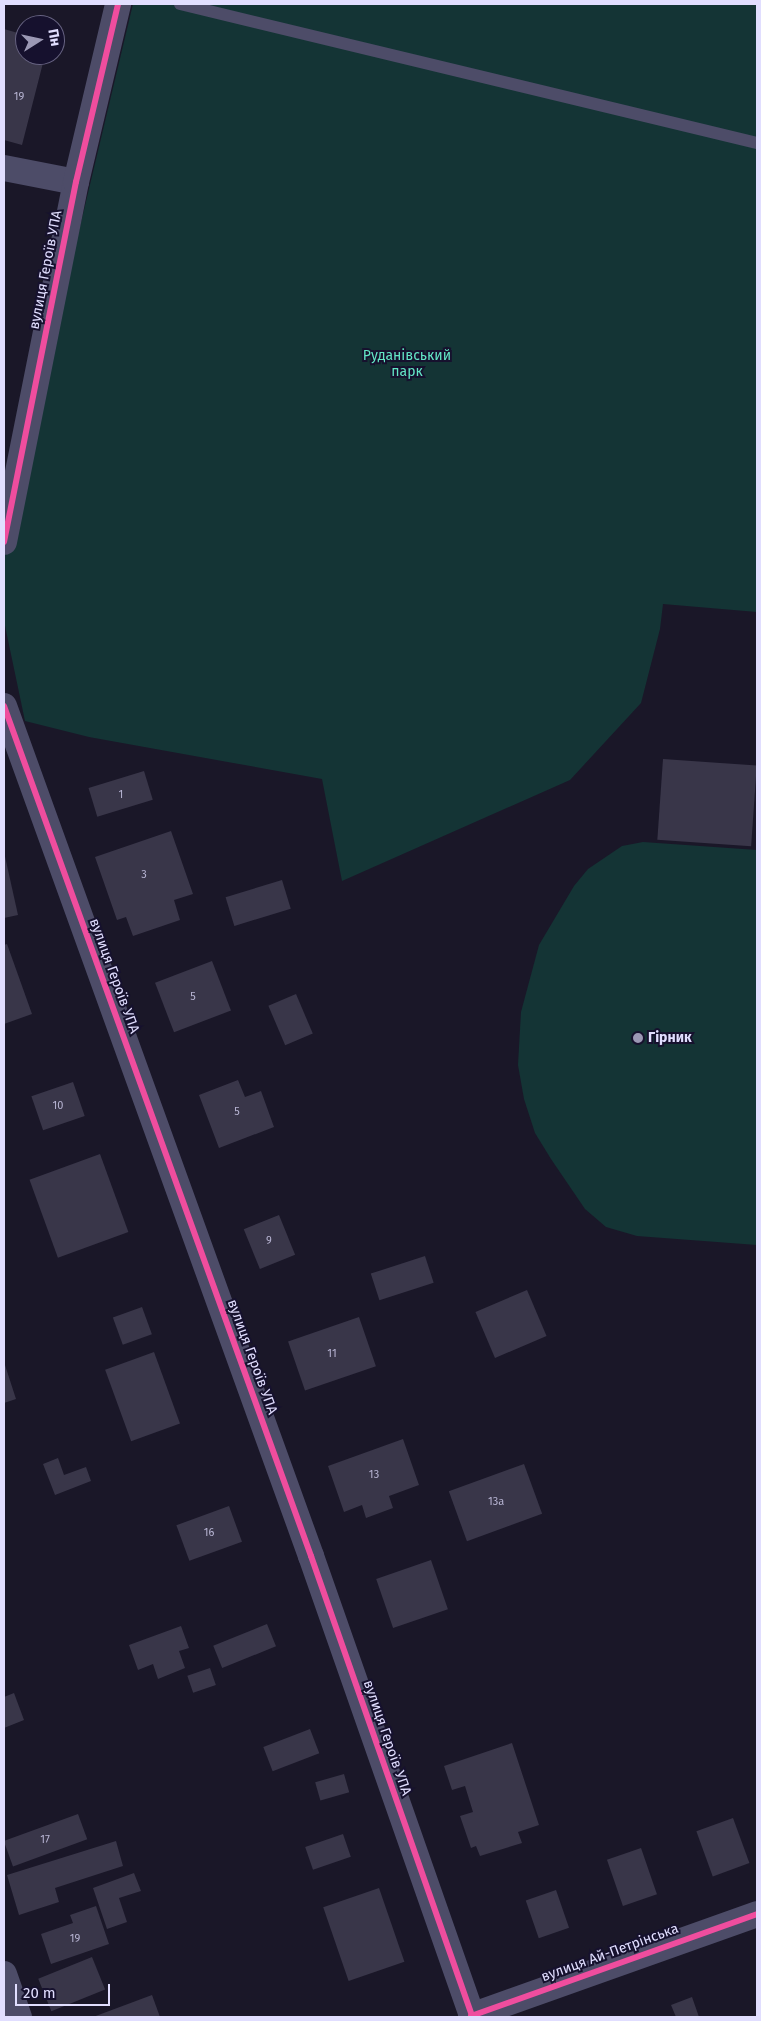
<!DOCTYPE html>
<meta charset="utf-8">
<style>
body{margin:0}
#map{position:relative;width:761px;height:2021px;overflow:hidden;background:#1a1728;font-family:"Fira Sans",sans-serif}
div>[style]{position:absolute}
.green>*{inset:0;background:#143435}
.building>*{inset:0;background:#393649;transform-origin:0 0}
.lane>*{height:12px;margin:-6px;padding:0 6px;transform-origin:6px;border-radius:6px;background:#4d4c68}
.street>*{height:26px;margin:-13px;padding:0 13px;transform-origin:13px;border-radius:13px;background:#4d4c68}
.cycleway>*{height:6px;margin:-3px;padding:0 3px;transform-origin:3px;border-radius:3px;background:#ef4d9e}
.dots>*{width:14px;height:14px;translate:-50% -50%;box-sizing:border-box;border:2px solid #16112e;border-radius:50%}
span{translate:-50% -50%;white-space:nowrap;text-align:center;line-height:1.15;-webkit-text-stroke:4px #16112e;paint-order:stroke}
.number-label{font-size:11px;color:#b7b4d2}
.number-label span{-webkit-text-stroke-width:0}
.street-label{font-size:14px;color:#e1deff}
.park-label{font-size:14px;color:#63e6c5}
.poi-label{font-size:14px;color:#e1deff;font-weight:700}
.left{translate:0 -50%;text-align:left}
.frame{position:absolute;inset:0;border:5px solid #e1deff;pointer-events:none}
.north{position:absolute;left:15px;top:15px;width:50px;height:50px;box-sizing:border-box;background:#16112e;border:1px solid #676382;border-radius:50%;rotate:80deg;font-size:14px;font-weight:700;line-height:20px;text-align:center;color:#e1deff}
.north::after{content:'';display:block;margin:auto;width:18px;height:22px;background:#9b98b4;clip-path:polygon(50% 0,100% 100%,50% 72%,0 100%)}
.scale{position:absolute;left:15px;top:1984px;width:95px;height:22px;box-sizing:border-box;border:2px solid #e1deff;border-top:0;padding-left:6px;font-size:15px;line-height:18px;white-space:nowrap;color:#e1deff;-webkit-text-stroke:4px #16112e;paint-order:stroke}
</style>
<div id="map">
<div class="green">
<div style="clip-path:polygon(133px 4px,757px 4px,757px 612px,663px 604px,660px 629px,641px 703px,570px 780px,342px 881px,322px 779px,89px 737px,25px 721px,4px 621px,4px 546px)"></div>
<div style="clip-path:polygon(643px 842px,757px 850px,757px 1245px,637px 1236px,606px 1227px,585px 1209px,551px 1159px,535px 1133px,524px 1099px,518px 1065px,521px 1012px,539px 945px,574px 886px,588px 869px,622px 846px)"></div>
</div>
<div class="building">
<div style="clip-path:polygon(4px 29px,25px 35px,25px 55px,45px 55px,22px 145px,4px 140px)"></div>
<div style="left:663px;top:759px;width:94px;height:81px;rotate:4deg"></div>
<div style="left:144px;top:771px;width:30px;height:58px;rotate:73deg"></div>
<div style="clip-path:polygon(171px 831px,193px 894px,174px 900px,180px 920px,133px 936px,126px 917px,117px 920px,95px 857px)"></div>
<div style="clip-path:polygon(4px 852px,18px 915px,4px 918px)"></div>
<div style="left:282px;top:880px;width:30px;height:59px;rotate:73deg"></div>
<div style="clip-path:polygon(7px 944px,32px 1014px,4px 1024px,4px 945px)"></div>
<div style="left:212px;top:961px;width:53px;height:61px;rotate:69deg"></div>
<div style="left:296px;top:994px;width:43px;height:30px;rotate:67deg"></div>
<div style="clip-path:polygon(238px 1080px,245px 1097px,261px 1091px,274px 1127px,219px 1148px,199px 1095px)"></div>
<div style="left:73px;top:1082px;width:36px;height:44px;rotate:71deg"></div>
<div style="left:100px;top:1154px;width:83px;height:75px;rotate:70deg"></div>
<div style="left:279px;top:1215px;width:43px;height:38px;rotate:68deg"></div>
<div style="left:425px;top:1256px;width:28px;height:57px;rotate:72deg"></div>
<div style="left:527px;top:1290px;width:50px;height:56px;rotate:67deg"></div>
<div style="left:142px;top:1307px;width:29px;height:31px;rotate:70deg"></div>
<div style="left:359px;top:1317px;width:52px;height:75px;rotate:71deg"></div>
<div style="left:154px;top:1352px;width:76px;height:52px;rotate:70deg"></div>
<div style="clip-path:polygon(4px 1362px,16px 1399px,4px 1403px)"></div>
<div style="clip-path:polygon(403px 1439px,419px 1485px,389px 1496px,393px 1508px,366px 1518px,362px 1505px,344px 1512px,328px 1466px)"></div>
<div style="clip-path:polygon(58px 1458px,64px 1475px,86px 1467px,91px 1481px,55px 1495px,43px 1464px)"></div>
<div style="left:524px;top:1464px;width:53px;height:80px;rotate:70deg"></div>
<div style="left:229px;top:1506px;width:38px;height:56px;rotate:70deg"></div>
<div style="left:431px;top:1560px;width:52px;height:58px;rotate:71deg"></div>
<div style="left:267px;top:1624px;width:24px;height:58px;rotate:68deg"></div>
<div style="clip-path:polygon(181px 1626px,189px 1648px,179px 1651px,185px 1668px,158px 1679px,153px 1664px,138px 1670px,129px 1645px)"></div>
<div style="left:210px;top:1668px;width:18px;height:24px;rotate:71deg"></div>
<div style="clip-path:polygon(14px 1693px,24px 1720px,4px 1728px,4px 1697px)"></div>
<div style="left:310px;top:1729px;width:26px;height:50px;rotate:69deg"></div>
<div style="clip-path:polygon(512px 1743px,539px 1825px,518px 1832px,522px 1843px,480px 1856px,476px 1846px,471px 1848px,460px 1816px,473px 1812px,465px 1786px,452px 1790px,444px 1766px)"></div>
<div style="left:344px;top:1774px;width:19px;height:30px;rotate:74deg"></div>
<div style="left:78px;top:1814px;width:27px;height:79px;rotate:70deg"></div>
<div style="left:733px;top:1818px;width:48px;height:39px;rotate:70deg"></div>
<div style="left:343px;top:1834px;width:24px;height:40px;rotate:71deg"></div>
<div style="clip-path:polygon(116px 1841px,123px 1866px,55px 1888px,59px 1902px,19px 1915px,7px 1875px)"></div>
<div style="left:641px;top:1848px;width:49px;height:36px;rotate:71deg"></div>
<div style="clip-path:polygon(134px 1873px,141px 1891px,119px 1898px,127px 1922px,107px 1929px,93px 1888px)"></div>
<div style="left:379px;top:1888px;width:78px;height:59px;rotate:71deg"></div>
<div style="left:556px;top:1890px;width:40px;height:32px;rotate:71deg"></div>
<div style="clip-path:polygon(96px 1906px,109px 1944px,51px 1964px,41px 1934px,73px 1923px,70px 1915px)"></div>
<div style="left:92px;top:1957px;width:35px;height:58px;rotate:68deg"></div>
<div style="clip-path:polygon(152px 1995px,160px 2017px,93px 2017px)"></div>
<div style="clip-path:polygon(692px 1997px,699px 2017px,676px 2017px,671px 2005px)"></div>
</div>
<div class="lane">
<div style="left:180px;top:4px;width:594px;rotate:13.54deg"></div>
</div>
<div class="street">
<div style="left:4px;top:168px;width:73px;rotate:11deg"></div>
<div style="left:4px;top:542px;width:367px;rotate:-78.7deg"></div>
<div style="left:76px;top:182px;width:183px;rotate:-76.7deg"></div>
<div style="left:4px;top:706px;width:904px;rotate:70.14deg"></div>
<div style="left:311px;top:1556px;width:488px;rotate:70.7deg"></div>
<div style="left:4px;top:1974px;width:46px;rotate:70.8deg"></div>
<div style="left:471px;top:2016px;width:304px;rotate:-19.6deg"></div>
</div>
<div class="cycleway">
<div style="left:4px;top:542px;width:367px;rotate:-78.7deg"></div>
<div style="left:76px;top:182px;width:183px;rotate:-76.7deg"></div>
<div style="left:4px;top:706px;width:904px;rotate:70.14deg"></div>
<div style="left:311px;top:1556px;width:488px;rotate:70.7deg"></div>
<div style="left:471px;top:2016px;width:304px;rotate:-19.6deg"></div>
</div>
<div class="dots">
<div style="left:638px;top:1038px;background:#9b98b4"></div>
</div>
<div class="number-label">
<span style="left:19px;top:97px">19</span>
<span style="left:121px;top:795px">1</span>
<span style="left:144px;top:875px">3</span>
<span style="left:193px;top:997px">5</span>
<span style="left:58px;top:1106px">10</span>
<span style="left:237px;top:1112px">5</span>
<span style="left:269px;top:1241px">9</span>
<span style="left:332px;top:1354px">11</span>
<span style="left:374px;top:1475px">13</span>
<span style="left:496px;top:1502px">13а</span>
<span style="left:209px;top:1533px">16</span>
<span style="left:45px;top:1840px">17</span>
<span style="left:75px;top:1939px">19</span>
</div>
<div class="street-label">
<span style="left:46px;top:270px;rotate:-79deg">вулиця Героїв УПА</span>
<span style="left:114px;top:976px;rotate:70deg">вулиця Героїв УПА</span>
<span style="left:252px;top:1357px;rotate:70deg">вулиця Героїв УПА</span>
<span style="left:387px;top:1738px;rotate:71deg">вулиця Героїв УПА</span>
<span style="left:610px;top:1953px;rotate:-20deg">вулиця Ай-Петрінська</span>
</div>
<div class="park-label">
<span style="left:407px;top:364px">Руданівський<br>парк</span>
</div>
<div class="poi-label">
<span class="left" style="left:648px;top:1038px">Гірник</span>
</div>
<div class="frame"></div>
<div class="north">Пн</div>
<div class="scale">20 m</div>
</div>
